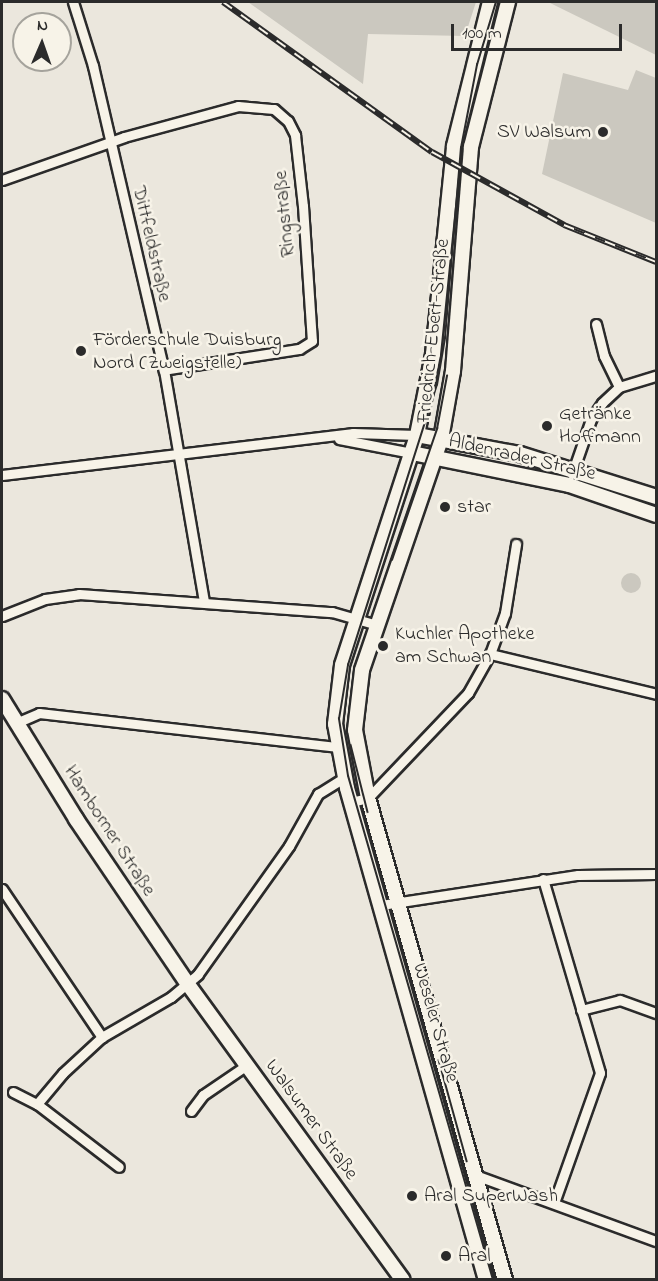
<!DOCTYPE html>
<meta charset="utf-8">
<style>
body{margin:0}
#map{position:relative;width:658px;height:1281px;overflow:hidden;background:#ebe7dd;font-family:"Indie Flower",sans-serif}
div>[style]{position:absolute}
.green>*{inset:0;background:#cbc8bf}
.round{border-radius:50%}
.roads{filter:drop-shadow(2px 0 #2b2b2b) drop-shadow(-2px 0 #2b2b2b) drop-shadow(0 2px #2b2b2b) drop-shadow(0 -2px #2b2b2b)}
.street>*{height:9px;margin:-4.5px;padding:0 4.5px;transform-origin:4.5px;border-radius:4.5px;background:#f7f3e8}
.secondary>*{height:14px;margin:-7px;padding:0 7px;transform-origin:7px;border-radius:7px;background:#f7f3e8}
.tram>*{height:1.5px;margin:-0.75px;padding:0 0.75px;transform-origin:0.75px;border-radius:0.75px;background:#2b2b2b}
.rail>*{height:6px;margin-top:-3px;transform-origin:0;background:repeating-linear-gradient(90deg,#f7f3e8 0 11px,#2b2b2b 0 22px);box-sizing:border-box;border-block:2px solid #2b2b2b}
.dots>*{width:16px;height:16px;translate:-50% -50%;box-sizing:border-box;border:3px solid #f7f3e8;border-radius:50%}
span{translate:-50% -50%;white-space:nowrap;text-align:center;line-height:1.15;-webkit-text-stroke:5px #f7f3e8;paint-order:stroke}
.poi-label{font-size:20px;color:#2b2b2b}
.right{translate:-100% -50%;text-align:right}
.left{translate:0 -50%;text-align:left}
.street-label{font-size:20px;color:#2b2b2b}
.frame{position:absolute;inset:0;border:3px solid #2b2b2b;pointer-events:none}
.north{position:absolute;left:12px;top:12px;width:60px;height:60px;box-sizing:border-box;background:#f7f3e8;border:2px solid #a5a39c;border-radius:50%;rotate:2deg;font-size:16px;font-weight:700;line-height:24px;text-align:center;color:#2b2b2b}
.north::after{content:'';display:block;margin:auto;width:21px;height:27px;background:#2b2b2b;clip-path:polygon(50% 0,100% 100%,50% 72%,0 100%)}
.scale{position:absolute;left:451px;top:24px;width:171px;height:27px;box-sizing:border-box;border:3px solid #2b2b2b;border-top:0;padding-left:8px;font-size:18px;line-height:21px;white-space:nowrap;color:#2b2b2b;-webkit-text-stroke:4px #f7f3e8;paint-order:stroke}
</style>
<div id="map">
<div class="green">
<div style="clip-path:polygon(248px 2px,476px 2px,465px 36px,368px 34px,363px 84px)"></div>
<div style="clip-path:polygon(548px 2px,656px 2px,656px 55px)"></div>
<div style="clip-path:polygon(636px 70px,656px 78px,656px 223px,542px 174px,563px 73px,628px 90px)"></div>
<div class="round" style="left:621px;top:573px;width:20px;height:20px"></div>
</div>
<div class="roads">
<div class="street">
<div style="left:73px;top:2px;width:67px;rotate:72.6deg"></div>
<div style="left:93px;top:66px;width:312px;rotate:76.9deg"></div>
<div style="left:164px;top:370px;width:235px;rotate:80.2deg"></div>
<div style="left:2px;top:180px;width:129px;rotate:-19.4deg"></div>
<div style="left:124px;top:137px;width:118px;rotate:-15.2deg"></div>
<div style="left:238px;top:106px;width:36px;rotate:5deg"></div>
<div style="left:274px;top:109px;width:18px;rotate:41deg"></div>
<div style="left:288px;top:121px;width:16px;rotate:63deg"></div>
<div style="left:295px;top:135px;width:71px;rotate:83.6deg"></div>
<div style="left:303px;top:206px;width:135px;rotate:86.2deg"></div>
<div style="left:312px;top:341px;width:15px;rotate:148deg"></div>
<div style="left:299px;top:349px;width:137px;rotate:171.2deg"></div>
<div style="left:596px;top:324px;width:33px;rotate:76deg"></div>
<div style="left:604px;top:356px;width:34px;rotate:64deg"></div>
<div style="left:339px;top:439px;width:74px;rotate:10.9deg"></div>
<div style="left:572px;top:474px;width:58px;rotate:-70.9deg"></div>
<div style="left:591px;top:419px;width:19px;rotate:-55deg"></div>
<div style="left:602px;top:403px;width:23px;rotate:-43deg"></div>
<div style="left:619px;top:387px;width:39px;rotate:-17deg"></div>
<div style="left:2px;top:475px;width:354px;rotate:-6.8deg"></div>
<div style="left:353px;top:433px;width:64px;rotate:1.8deg"></div>
<div style="left:2px;top:616px;width:46px;rotate:-21.6deg"></div>
<div style="left:45px;top:599px;width:34px;rotate:-8deg"></div>
<div style="left:79px;top:594px;width:254px;rotate:4.1deg"></div>
<div style="left:332px;top:612px;width:47px;rotate:16.1deg"></div>
<div style="left:490px;top:654px;width:171px;rotate:13.5deg"></div>
<div style="left:16px;top:723px;width:25px;rotate:-23deg"></div>
<div style="left:39px;top:713px;width:299px;rotate:6.5deg"></div>
<div style="left:351px;top:802px;width:17px;rotate:-13deg"></div>
<div style="left:368px;top:798px;width:145px;rotate:-46.4deg"></div>
<div style="left:468px;top:693px;width:45px;rotate:-60.6deg"></div>
<div style="left:490px;top:654px;width:44px;rotate:-69.9deg"></div>
<div style="left:505px;top:613px;width:70px;rotate:-80.9deg"></div>
<div style="left:543px;top:879px;width:202px;rotate:73.6deg"></div>
<div style="left:600px;top:1073px;width:138px;rotate:109.5deg"></div>
<div style="left:2px;top:889px;width:179px;rotate:56deg"></div>
<div style="left:381px;top:905px;width:199px;rotate:-8.7deg"></div>
<div style="left:578px;top:875px;width:78px;rotate:-0.7deg"></div>
<div style="left:581px;top:1010px;width:40px;rotate:-14.4deg"></div>
<div style="left:620px;top:1000px;width:38px;rotate:20deg"></div>
<div style="left:13px;top:1092px;width:27px;rotate:27deg"></div>
<div style="left:37px;top:1104px;width:103px;rotate:37.5deg"></div>
<div style="left:37px;top:1104px;width:40px;rotate:-50deg"></div>
<div style="left:63px;top:1073px;width:53px;rotate:-42.7deg"></div>
<div style="left:102px;top:1037px;width:80px;rotate:-30.1deg"></div>
<div style="left:171px;top:997px;width:35px;rotate:-40deg"></div>
<div style="left:198px;top:974px;width:157px;rotate:-54.6deg"></div>
<div style="left:289px;top:846px;width:60px;rotate:-60.9deg"></div>
<div style="left:318px;top:794px;width:31px;rotate:-32deg"></div>
<div style="left:191px;top:1111px;width:20px;rotate:-53deg"></div>
<div style="left:203px;top:1095px;width:53px;rotate:-34.3deg"></div>
<div style="left:478px;top:1176px;width:189px;rotate:20.1deg"></div>
</div>
<div class="secondary">
<div style="left:417px;top:435px;width:105px;rotate:10.5deg"></div>
<div style="left:520px;top:454px;width:143px;rotate:17.5deg"></div>
<div style="left:412px;top:453px;width:160px;rotate:11.5deg"></div>
<div style="left:569px;top:485px;width:92px;rotate:19deg"></div>
<div style="left:2px;top:699px;width:141px;rotate:58.3deg"></div>
<div style="left:76px;top:819px;width:198px;rotate:55.9deg"></div>
<div style="left:187px;top:983px;width:367px;rotate:54deg"></div>
<div style="left:486px;top:1280px;width:511px;rotate:-105.78deg"></div>
<div style="left:347px;top:788px;width:65px;rotate:-100.6deg"></div>
<div style="left:335px;top:724px;width:59px;rotate:-83.2deg"></div>
<div style="left:342px;top:665px;width:242px;rotate:-71.9deg"></div>
<div style="left:417px;top:435px;width:83px;rotate:-78.8deg"></div>
<div style="left:433px;top:354px;width:209px;rotate:-84.2deg"></div>
<div style="left:454px;top:146px;width:148px;rotate:-76deg"></div>
<div style="left:505px;top:1280px;width:501px;rotate:-105.87deg"></div>
<div style="left:368px;top:798px;width:69px;rotate:-100.8deg"></div>
<div style="left:355px;top:730px;width:60px;rotate:-83.3deg"></div>
<div style="left:362px;top:670px;width:244px;rotate:-71.1deg"></div>
<div style="left:441px;top:439px;width:69px;rotate:-80deg"></div>
<div style="left:453px;top:371px;width:225px;rotate:-85.4deg"></div>
<div style="left:471px;top:147px;width:150px;rotate:-75.7deg"></div>
</div>
</div>
<div class="tram">
<div style="left:392px;top:560px;width:139px;rotate:-71deg"></div>
<div style="left:437px;top:429px;width:54px;rotate:-79.3deg"></div>
<div style="left:351px;top:745px;width:69px;rotate:75.8deg"></div>
<div style="left:439px;top:1060px;width:105px;rotate:74.5deg"></div>
<div style="left:493px;top:1280px;width:524px;rotate:-106.05deg"></div>
<div style="left:348px;top:776px;width:58px;rotate:-99deg"></div>
<div style="left:339px;top:719px;width:55px;rotate:-80.5deg"></div>
<div style="left:348px;top:665px;width:294px;rotate:-72.4deg"></div>
<div style="left:437px;top:385px;width:48px;rotate:-80.3deg"></div>
<div style="left:445px;top:338px;width:191px;rotate:-85.2deg"></div>
<div style="left:461px;top:148px;width:85px;rotate:-79.1deg"></div>
<div style="left:477px;top:65px;width:66px;rotate:-73.2deg"></div>
</div>
<div class="rail">
<div style="left:223px;top:2px;width:257px;rotate:35.7deg"></div>
<div style="left:432px;top:152px;width:151px;rotate:28.9deg"></div>
<div style="left:564px;top:225px;width:99px;rotate:21.9deg"></div>
</div>
<div class="dots">
<div style="left:603px;top:132px;background:#2b2b2b"></div>
<div style="left:81px;top:351px;background:#2b2b2b"></div>
<div style="left:547px;top:426px;background:#2b2b2b"></div>
<div style="left:445px;top:507px;background:#2b2b2b"></div>
<div style="left:383px;top:646px;background:#2b2b2b"></div>
<div style="left:412px;top:1196px;background:#2b2b2b"></div>
<div style="left:446px;top:1256px;background:#2b2b2b"></div>
</div>
<div class="poi-label">
<span class="right" style="left:591px;top:132px">SV Walsum</span>
<span class="left" style="left:93px;top:352px">Förderschule Duisburg<br>Nord (Zweigstelle)</span>
<span class="left" style="left:559px;top:426px">Getränke<br>Hoffmann</span>
<span class="left" style="left:457px;top:507px">star</span>
<span class="left" style="left:395px;top:646px">Kuchler Apotheke<br>am Schwan</span>
<span class="left" style="left:424px;top:1196px">Aral SuperWash</span>
<span class="left" style="left:458px;top:1256px">Aral</span>
</div>
<div class="street-label">
<span style="left:285px;top:214px;rotate:-95deg">Ringstraße</span>
<span style="left:151px;top:244px;rotate:77deg">Dittfeldstraße</span>
<span style="left:434px;top:331px;rotate:-84deg">Friedrich-Ebert-Straße</span>
<span style="left:522px;top:458px;rotate:13deg">Aldenrader Straße</span>
<span style="left:109px;top:831px;rotate:57deg">Hamborner Straße</span>
<span style="left:435px;top:1023px;rotate:74deg">Weseler Straße</span>
<span style="left:311px;top:1120px;rotate:54deg">Walsumer Straße</span>
</div>
<div class="frame"></div>
<div class="north">N</div>
<div class="scale">100 m</div>
</div>
